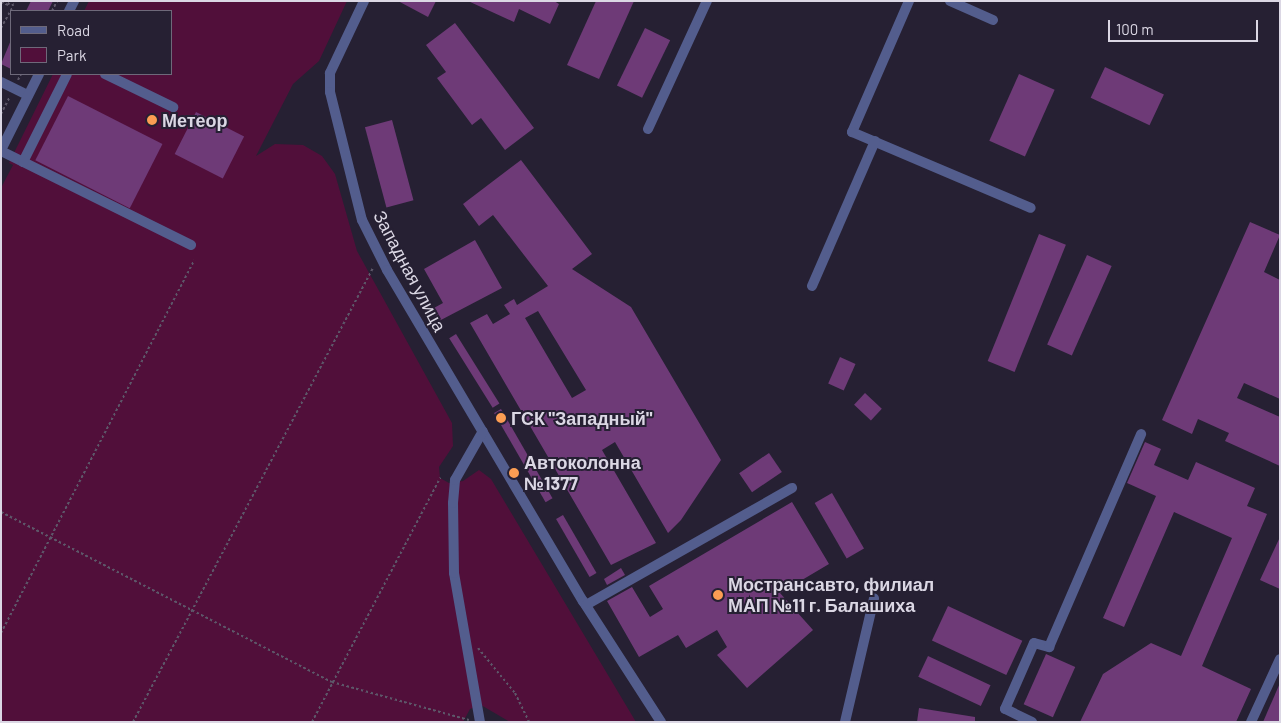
<!DOCTYPE html>
<meta charset="utf-8">
<style>
body{margin:0}
#map{position:relative;width:1281px;height:723px;overflow:hidden;background:#262033;font-family:Barlow,sans-serif}
div>[style]{position:absolute}
.green>*{inset:0;background:#510f3a}
.building>*{inset:0;background:#6e3a77;transform-origin:0 0}
.path>*{height:2px;margin-top:-1px;transform-origin:0;background:repeating-linear-gradient(90deg,#5d5769 0 2.5px,transparent 0 5px)}
.minor>*{height:10px;margin:-5px;padding:0 5px;transform-origin:5px;border-radius:5px;background:#535d8d}
.dots>*{width:14px;height:14px;translate:-50% -50%;box-sizing:border-box;border:2px solid #262033;border-radius:50%}
span{translate:-50% -50%;white-space:nowrap;text-align:center;line-height:1.15;-webkit-text-stroke:4px #262033;paint-order:stroke}
.poi-label{font-size:18px;color:#dbd7e4;font-weight:700}
.left{translate:0 -50%;text-align:left}
.street-label{font-size:18px;color:#dbd7e4}
.frame{position:absolute;inset:0;border:2px solid #dbd7e4;pointer-events:none}
.legend{position:absolute;left:10px;top:10px;width:162px;height:65px;box-sizing:border-box;background:#262033;border:1px solid #6e697a;margin:0;padding:6px 9px;list-style:none;font-size:15px;color:#dbd7e4}
.legend li{display:flex;align-items:center;gap:10px;height:25px}
.legend b{width:25px;border:1px solid #6e697a}
.scale{position:absolute;left:1108px;top:20px;width:150px;height:22px;box-sizing:border-box;border:2px solid #dbd7e4;border-top:0;padding-left:6px;font-size:15px;line-height:18px;white-space:nowrap;color:#dbd7e4;-webkit-text-stroke:4px #262033;paint-order:stroke}
</style>
<div id="map">
<div class="green">
<div style="clip-path:polygon(89px 1px,347px 1px,319px 61px,293px 84px,256px 156px,275px 144px,303px 145px,322px 156px,335px 174px,357px 251px,452px 423px,453px 446px,439px 467px,440px 478px,449px 483px,463px 481px,479px 470px,491px 479px,636px 722px,510px 722px,481px 705px,470px 709px,463px 722px,1px 722px,1px 188px,13px 165px,9px 163px,53px 74px,171px 74px,171px 11px,84px 11px)"></div>
</div>
<div class="building">
<div style="clip-path:polygon(31px 1px,53px 1px,48px 11px,26px 11px)"></div>
<div style="clip-path:polygon(398px 1px,436px 1px,428px 17px)"></div>
<div style="clip-path:polygon(468px 1px,554px 1px,559px 4px,550px 24px,519px 9px,514px 22px)"></div>
<div style="clip-path:polygon(596px 1px,634px 1px,599px 79px,567px 65px)"></div>
<div style="clip-path:polygon(455px 23px,534px 128px,505px 150px,481px 118px,472px 125px,437px 78px,446px 72px,426px 45px)"></div>
<div style="left:645px;top:28px;width:28px;height:64px;rotate:26deg"></div>
<div style="clip-path:polygon(11px 40px,11px 69px,1px 64px)"></div>
<div style="left:1105px;top:67px;width:65px;height:34px;rotate:25deg"></div>
<div style="left:1019px;top:74px;width:39px;height:73px;rotate:24deg"></div>
<div style="left:68px;top:96px;width:106px;height:72px;rotate:27deg"></div>
<div style="left:196px;top:112px;width:54px;height:47px;rotate:27deg"></div>
<div style="left:392px;top:120px;width:83px;height:28px;rotate:75deg"></div>
<div style="clip-path:polygon(evenodd,521px 160px,592px 254px,572px 269px,631px 307px,721px 460px,681px 520px,668px 533px,615px 442px,602px 450px,656px 543px,611px 565px,470px 323px,487px 314px,493px 324px,510px 314px,504px 305px,514px 299px,517px 305px,548px 286px,493px 215px,479px 226px,463px 204px,521px 160px,538px 311px,586px 390px,572px 398px,525px 318px,538px 311px)"></div>
<div style="clip-path:polygon(1250px 222px,1280px 235px,1264px 272px,1280px 280px,1280px 399px,1244px 383px,1237px 398px,1280px 417px,1280px 466px,1225px 441px,1229px 433px,1198px 419px,1192px 434px,1162px 420px)"></div>
<div style="left:1039px;top:234px;width:29px;height:137px;rotate:22deg"></div>
<div style="clip-path:polygon(475px 240px,502px 288px,439px 321px,432px 309px,443px 303px,424px 269px)"></div>
<div style="left:1087px;top:255px;width:27px;height:98px;rotate:24deg"></div>
<div style="left:456px;top:334px;width:82px;height:8px;rotate:58deg"></div>
<div style="left:840px;top:357px;width:17px;height:29px;rotate:24deg"></div>
<div style="left:865px;top:393px;width:23px;height:16px;rotate:43deg"></div>
<div style="left:501px;top:409px;width:103px;height:8px;rotate:60deg"></div>
<div style="clip-path:polygon(1145px 442px,1161px 449px,1154px 465px,1188px 480px,1196px 462px,1255px 488px,1247px 506px,1267px 514px,1202px 666px,1251px 689px,1236px 722px,1080px 722px,1103px 674px,1151px 643px,1181px 656px,1232px 538px,1174px 512px,1124px 627px,1103px 618px,1156px 496px,1127px 483px)"></div>
<div style="left:769px;top:453px;width:23px;height:36px;rotate:56deg"></div>
<div style="left:832px;top:493px;width:64px;height:20px;rotate:60deg"></div>
<div style="clip-path:polygon(792px 502px,829px 564px,780px 593px,813px 630px,747px 688px,717px 655px,727px 647px,717px 630px,686px 648px,678px 635px,639px 657px,607px 601px,632px 587px,650px 617px,663px 609px,649px 586px)"></div>
<div style="left:563px;top:515px;width:67px;height:8px;rotate:60deg"></div>
<div style="clip-path:polygon(1280px 537px,1280px 589px,1260px 580px)"></div>
<div style="clip-path:polygon(621px 568px,625px 575px,607px 585px,604px 579px)"></div>
<div style="left:948px;top:606px;width:82px;height:38px;rotate:25deg"></div>
<div style="left:1046px;top:654px;width:32px;height:55px;rotate:24deg"></div>
<div style="left:928px;top:656px;width:69px;height:23px;rotate:25deg"></div>
<div style="clip-path:polygon(1280px 683px,1280px 722px,1263px 722px)"></div>
<div style="clip-path:polygon(919px 708px,975px 717px,975px 722px,917px 722px)"></div>
</div>
<div class="path">
<div style="left:1px;top:2px;width:8px;rotate:23deg"></div>
<div style="left:8px;top:5px;width:4px;rotate:-63deg"></div>
<div style="left:52px;top:11px;width:11px;rotate:-63deg"></div>
<div style="left:1px;top:28px;width:25px;rotate:-61deg"></div>
<div style="left:13px;top:6px;width:5px;rotate:-101deg"></div>
<div style="left:18px;top:80px;width:7px;rotate:-63deg"></div>
<div style="left:1px;top:114px;width:20px;rotate:-63deg"></div>
<div style="left:1px;top:512px;width:372px;rotate:27.2deg"></div>
<div style="left:332px;top:682px;width:142px;rotate:15.5deg"></div>
<div style="left:1px;top:633px;width:420px;rotate:-62.6deg"></div>
<div style="left:478px;top:648px;width:58px;rotate:50.6deg"></div>
<div style="left:515px;top:693px;width:32px;rotate:64deg"></div>
<div style="left:133px;top:722px;width:514px;rotate:-62.14deg"></div>
<div style="left:312px;top:722px;width:276px;rotate:-62.3deg"></div>
<div style="left:492px;top:722px;width:18px"></div>
</div>
<div class="minor">
<div style="left:364px;top:1px;width:80px;rotate:115.3deg"></div>
<div style="left:330px;top:73px;width:19px;rotate:90deg"></div>
<div style="left:330px;top:92px;width:132px;rotate:76deg"></div>
<div style="left:362px;top:220px;width:56px;rotate:63.4deg"></div>
<div style="left:387px;top:270px;width:385px;rotate:59.4deg"></div>
<div style="left:583px;top:601px;width:144px;rotate:57.2deg"></div>
<div style="left:909px;top:1px;width:143px;rotate:113.5deg"></div>
<div style="left:852px;top:132px;width:194px;rotate:23deg"></div>
<div style="left:950px;top:1px;width:47px;rotate:23.8deg"></div>
<div style="left:69px;top:11px;width:11px;rotate:-63deg"></div>
<div style="left:105px;top:74px;width:76px;rotate:25.9deg"></div>
<div style="left:1px;top:82px;width:30px;rotate:26deg"></div>
<div style="left:648px;top:129px;width:141px;rotate:-65.3deg"></div>
<div style="left:1px;top:150px;width:85px;rotate:-63.4deg"></div>
<div style="left:1px;top:151px;width:212px;rotate:26.3deg"></div>
<div style="left:23px;top:162px;width:98px;rotate:-63.4deg"></div>
<div style="left:812px;top:286px;width:158px;rotate:-66.5deg"></div>
<div style="left:586px;top:605px;width:237px;rotate:-29.6deg"></div>
<div style="left:480px;top:722px;width:151px;rotate:-99.9deg"></div>
<div style="left:454px;top:573px;width:70px;rotate:-90.8deg"></div>
<div style="left:453px;top:503px;width:23px;rotate:-85deg"></div>
<div style="left:455px;top:480px;width:56px;rotate:-60.3deg"></div>
<div style="left:845px;top:722px;width:127px;rotate:-76.8deg"></div>
<div style="left:1032px;top:722px;width:30px;rotate:-154deg"></div>
<div style="left:1005px;top:709px;width:72px;rotate:-66.3deg"></div>
<div style="left:1034px;top:643px;width:16px;rotate:15deg"></div>
<div style="left:1049px;top:647px;width:232px;rotate:-66.6deg"></div>
<div style="left:1251px;top:722px;width:69px;rotate:-65.3deg"></div>
</div>
<div class="dots">
<div style="left:152px;top:120px;background:#fc9d53"></div>
<div style="left:501px;top:418px;background:#fc9d53"></div>
<div style="left:514px;top:473px;background:#fc9d53"></div>
<div style="left:718px;top:595px;background:#fc9d53"></div>
</div>
<div class="poi-label">
<span class="left" style="left:162px;top:120px">Метеор</span>
<span class="left" style="left:511px;top:418px">ГСК "Западный"</span>
<span class="left" style="left:524px;top:473px">Автоколонна<br>№1377</span>
<span class="left" style="left:728px;top:595px">Мострансавто, филиал<br>МАП №11 г. Балашиха</span>
</div>
<div class="street-label">
<span style="left:410px;top:271px;rotate:62deg">Западная улица</span>
</div>
<div class="frame"></div>
<ul class="legend">
<li><b style="height:6px;background:#535d8d"></b>Road</li>
<li><b style="height:14px;background:#510f3a"></b>Park</li>
</ul>
<div class="scale">100 m</div>
</div>
